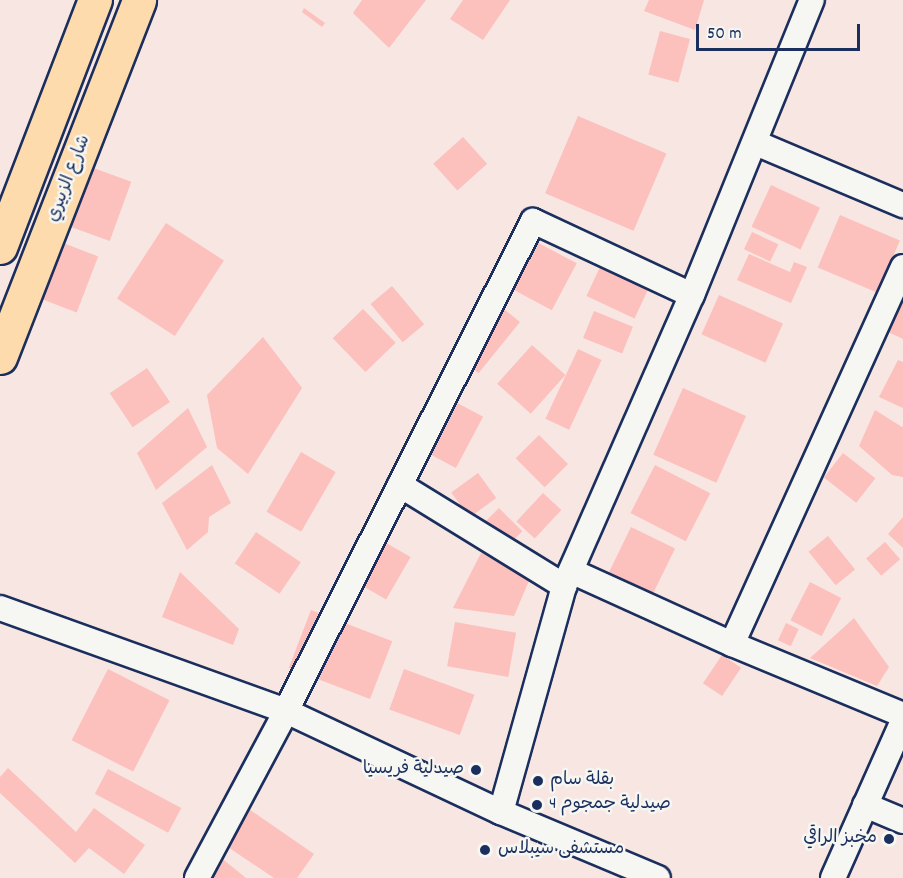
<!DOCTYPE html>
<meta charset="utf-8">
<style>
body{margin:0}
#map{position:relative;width:903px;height:878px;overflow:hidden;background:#f8e6e2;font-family:Dekko,"Playpen Sans Arabic",sans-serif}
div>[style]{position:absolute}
.building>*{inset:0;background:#fcc0bd;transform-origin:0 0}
.roads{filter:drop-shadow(2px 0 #1b2f5e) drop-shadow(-2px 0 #1b2f5e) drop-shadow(0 2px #1b2f5e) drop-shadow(0 -2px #1b2f5e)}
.street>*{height:24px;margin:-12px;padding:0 12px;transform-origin:12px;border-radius:12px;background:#f6f6f2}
.primary>*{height:33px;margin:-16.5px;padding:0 16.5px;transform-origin:16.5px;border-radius:16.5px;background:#fedbac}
.dots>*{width:16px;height:16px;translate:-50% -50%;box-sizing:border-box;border:3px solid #f6f6f2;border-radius:50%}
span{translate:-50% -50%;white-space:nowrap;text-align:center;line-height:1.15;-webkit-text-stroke:5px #f6f6f2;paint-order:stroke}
.street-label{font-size:18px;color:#1b2f5e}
.poi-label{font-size:18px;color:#1b2f5e}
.right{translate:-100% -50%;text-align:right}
.left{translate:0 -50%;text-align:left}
.scale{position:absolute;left:696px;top:24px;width:164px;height:27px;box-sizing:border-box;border:3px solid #1b2f5e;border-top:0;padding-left:8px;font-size:18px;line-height:21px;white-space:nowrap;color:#1b2f5e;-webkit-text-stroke:4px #f6f6f2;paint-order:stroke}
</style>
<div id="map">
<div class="building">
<div style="clip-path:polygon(362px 0,426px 0,389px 48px,353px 13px)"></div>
<div style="clip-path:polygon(463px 0,510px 0,483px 40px,450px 19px)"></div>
<div style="clip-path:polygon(649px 0,704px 0,695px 30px,644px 11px)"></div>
<div style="clip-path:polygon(304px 8px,325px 23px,322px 27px,302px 12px)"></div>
<div style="left:660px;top:31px;width:31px;height:45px;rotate:15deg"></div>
<div style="left:578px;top:116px;width:96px;height:84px;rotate:23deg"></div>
<div style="left:463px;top:137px;width:36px;height:40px;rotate:48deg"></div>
<div style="left:88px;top:166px;width:46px;height:63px;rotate:20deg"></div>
<div style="left:771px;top:185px;width:54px;height:46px;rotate:25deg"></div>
<div style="left:840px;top:215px;width:65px;height:57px;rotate:23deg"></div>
<div style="left:166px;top:223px;width:69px;height:90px;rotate:33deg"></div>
<div style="left:752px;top:232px;width:29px;height:19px;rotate:25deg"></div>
<div style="left:529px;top:238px;width:54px;height:53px;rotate:28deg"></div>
<div style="left:58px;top:241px;width:43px;height:60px;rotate:21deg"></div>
<div style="clip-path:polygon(749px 254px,790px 272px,794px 262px,807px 267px,791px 303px,737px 280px)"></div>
<div style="left:600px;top:267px;width:53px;height:32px;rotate:25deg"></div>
<div style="left:392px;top:286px;width:50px;height:28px;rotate:50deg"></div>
<div style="clip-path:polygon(903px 288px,903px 339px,882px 329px)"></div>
<div style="left:719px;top:295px;width:70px;height:43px;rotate:24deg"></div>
<div style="left:499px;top:305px;width:27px;height:66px;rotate:39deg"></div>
<div style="left:363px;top:309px;width:47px;height:42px;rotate:46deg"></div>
<div style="left:594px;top:311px;width:42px;height:29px;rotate:22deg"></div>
<div style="clip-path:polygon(263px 337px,302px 388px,248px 474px,217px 448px,207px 395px)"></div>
<div style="left:532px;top:345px;width:45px;height:52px;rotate:42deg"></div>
<div style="left:578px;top:349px;width:26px;height:77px;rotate:25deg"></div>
<div style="clip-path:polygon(898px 360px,903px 362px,903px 408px,879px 397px)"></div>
<div style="left:147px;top:368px;width:41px;height:45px;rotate:56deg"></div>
<div style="left:683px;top:388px;width:69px;height:73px;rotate:24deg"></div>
<div style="left:446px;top:397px;width:42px;height:58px;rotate:28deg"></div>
<div style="clip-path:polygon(188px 408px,207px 447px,156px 490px,137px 453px)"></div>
<div style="clip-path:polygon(875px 410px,902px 427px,903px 426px,903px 477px,892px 475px,859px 446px)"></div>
<div style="left:539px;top:435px;width:41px;height:33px;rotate:45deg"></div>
<div style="left:301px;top:452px;width:40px;height:69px;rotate:30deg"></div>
<div style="left:843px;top:453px;width:41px;height:31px;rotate:38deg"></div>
<div style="clip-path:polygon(212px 465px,231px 503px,209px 517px,208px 532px,187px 550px,162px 503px)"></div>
<div style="left:655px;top:465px;width:62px;height:54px;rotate:27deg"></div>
<div style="left:478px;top:473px;width:31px;height:33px;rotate:54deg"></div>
<div style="left:543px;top:493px;width:25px;height:39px;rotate:43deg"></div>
<div style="left:499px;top:508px;width:33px;height:22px;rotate:45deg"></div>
<div style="clip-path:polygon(903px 517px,903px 548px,888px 534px)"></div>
<div style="left:631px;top:527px;width:49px;height:58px;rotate:26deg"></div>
<div style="left:256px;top:532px;width:54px;height:38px;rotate:34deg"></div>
<div style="left:369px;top:533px;width:48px;height:49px;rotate:30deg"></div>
<div style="left:828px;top:536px;width:43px;height:25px;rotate:51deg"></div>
<div style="left:885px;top:542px;width:23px;height:25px;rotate:49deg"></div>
<div style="clip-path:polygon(481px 553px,531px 576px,514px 616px,453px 608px)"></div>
<div style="clip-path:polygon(180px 572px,239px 629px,233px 645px,162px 617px)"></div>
<div style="left:810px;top:582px;width:35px;height:43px;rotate:27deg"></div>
<div style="left:311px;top:610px;width:87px;height:62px;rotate:21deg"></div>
<div style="clip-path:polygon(854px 618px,889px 667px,877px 686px,810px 658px)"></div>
<div style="left:455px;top:622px;width:62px;height:45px;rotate:10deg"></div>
<div style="left:786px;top:623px;width:14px;height:19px;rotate:25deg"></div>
<div style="left:722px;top:655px;width:23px;height:34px;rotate:34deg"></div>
<div style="left:108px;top:669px;width:69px;height:80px;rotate:27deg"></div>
<div style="left:404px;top:669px;width:75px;height:43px;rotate:20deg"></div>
<div style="clip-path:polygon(8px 768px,76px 832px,94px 808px,145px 845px,124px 874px,89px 848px,75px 863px,0 793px,0 777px)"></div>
<div style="left:108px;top:769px;width:83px;height:28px;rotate:28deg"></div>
<div style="clip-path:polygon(246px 807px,314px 854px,297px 878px,274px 878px,222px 843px)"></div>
<div style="clip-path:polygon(209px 848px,246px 878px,193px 878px)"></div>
</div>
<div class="roads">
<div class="street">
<div style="left:756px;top:143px;width:160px;rotate:22.9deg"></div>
<div style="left:400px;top:485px;width:193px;rotate:31.6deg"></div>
<div style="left:571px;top:571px;width:177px;rotate:24.4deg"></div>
<div style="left:732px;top:644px;width:185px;rotate:22.5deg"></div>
<div style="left:0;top:608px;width:304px;rotate:19.8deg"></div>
<div style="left:286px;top:711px;width:238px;rotate:25.2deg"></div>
<div style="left:501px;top:812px;width:170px;rotate:22.8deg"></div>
<div style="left:732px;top:644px;width:414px;rotate:-65.6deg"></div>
<div style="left:865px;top:805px;width:41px;rotate:22.8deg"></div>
<div style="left:501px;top:812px;width:235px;rotate:-74.4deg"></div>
<div style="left:564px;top:586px;width:318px;rotate:-66.3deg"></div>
<div style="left:692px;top:295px;width:318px;rotate:-67.9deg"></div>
<div style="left:197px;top:878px;width:189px;rotate:-61.9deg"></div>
<div style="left:286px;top:711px;width:549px;rotate:-63.25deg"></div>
<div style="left:533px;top:221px;width:175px;rotate:25deg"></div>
<div style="left:833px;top:878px;width:172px;rotate:-66deg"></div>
</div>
<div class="primary">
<div style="left:0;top:247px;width:265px;rotate:-69deg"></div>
<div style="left:0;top:357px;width:383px;rotate:-68.7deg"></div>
</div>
</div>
<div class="dots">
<div style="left:476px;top:770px;background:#1b2f5e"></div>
<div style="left:538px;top:781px;background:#1b2f5e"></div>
<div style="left:537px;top:805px;background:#1b2f5e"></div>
<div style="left:889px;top:839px;background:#1b2f5e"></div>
<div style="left:485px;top:850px;background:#1b2f5e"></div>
</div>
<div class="street-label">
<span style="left:70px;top:179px;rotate:-69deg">شارع الزبيري</span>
</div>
<div class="poi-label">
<span class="right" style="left:464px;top:770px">صيدلية فريسيا</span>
<span class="left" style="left:550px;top:781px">بقلة سام</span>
<span class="left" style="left:549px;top:805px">صيدلية جمجوم 4</span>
<span class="right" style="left:877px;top:839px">مخبز الراقي</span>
<span class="left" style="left:498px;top:850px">مستشفى سيبلاس</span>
</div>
<div class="scale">50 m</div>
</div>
